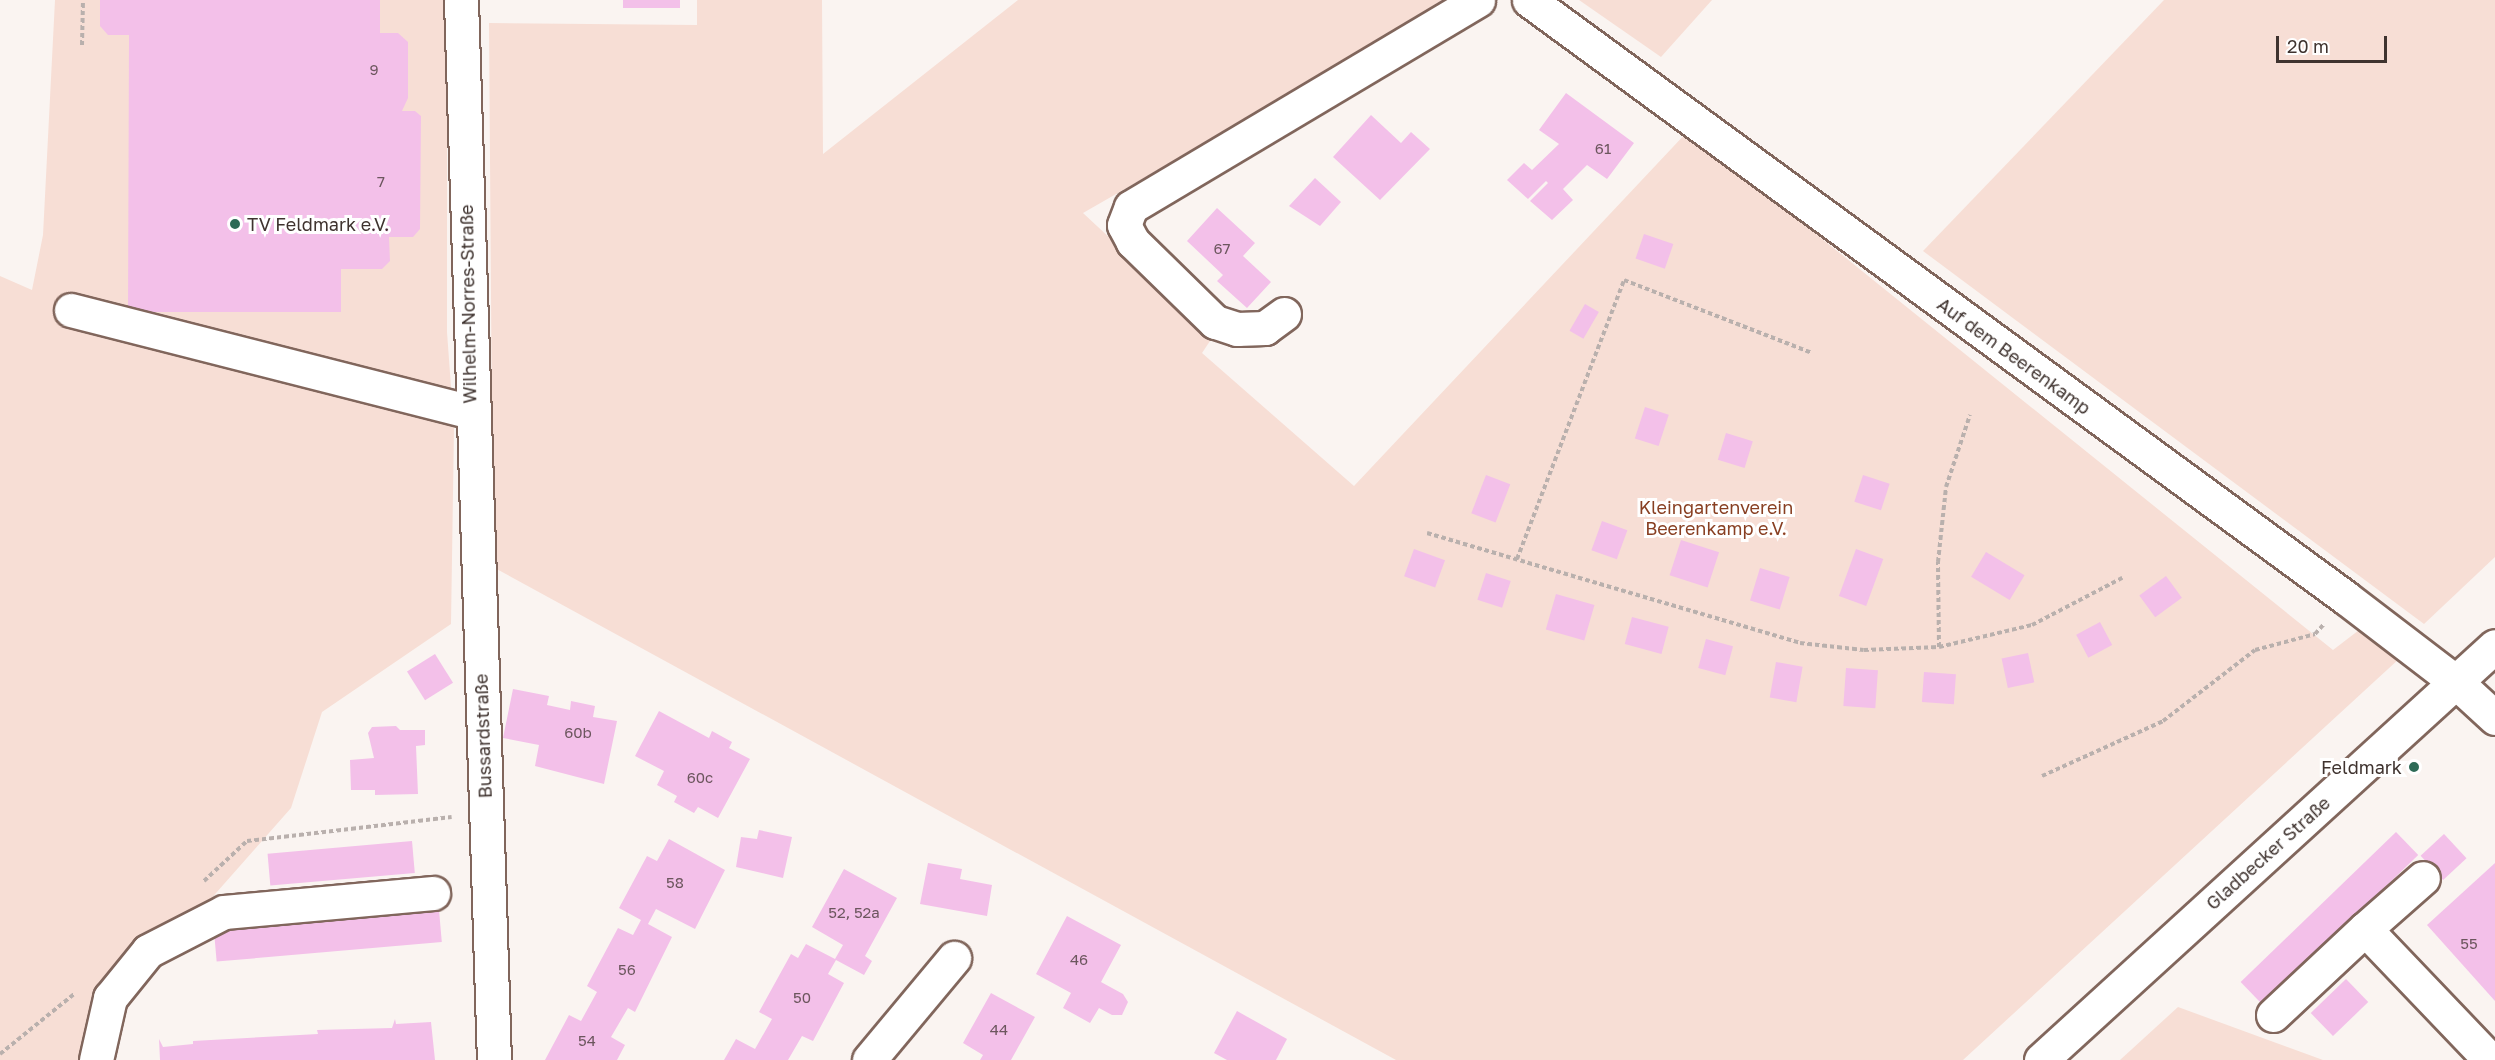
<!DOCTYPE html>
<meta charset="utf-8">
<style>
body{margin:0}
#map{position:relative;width:2495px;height:1060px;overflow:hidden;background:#faf4f1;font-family:"Golos Text",sans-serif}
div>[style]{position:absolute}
.green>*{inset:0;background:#f7ded5}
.building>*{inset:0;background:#f3c0e9;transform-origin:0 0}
.path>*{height:4px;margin-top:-2px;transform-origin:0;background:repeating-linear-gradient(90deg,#b9b0ad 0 4.5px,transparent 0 7.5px)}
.roads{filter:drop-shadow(2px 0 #81665c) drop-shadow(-2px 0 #81665c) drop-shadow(0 2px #81665c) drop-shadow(0 -2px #81665c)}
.minor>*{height:33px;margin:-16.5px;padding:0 16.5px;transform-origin:16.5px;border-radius:16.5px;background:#fff}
.major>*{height:33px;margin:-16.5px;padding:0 16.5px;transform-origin:16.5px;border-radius:16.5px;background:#fff}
.dots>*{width:16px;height:16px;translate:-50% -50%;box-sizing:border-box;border:3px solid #fff;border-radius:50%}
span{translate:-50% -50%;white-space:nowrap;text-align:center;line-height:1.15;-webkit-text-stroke:6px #fff;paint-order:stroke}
.number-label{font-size:15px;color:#6c565e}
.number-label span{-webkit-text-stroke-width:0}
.poi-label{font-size:18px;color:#3f332f}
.left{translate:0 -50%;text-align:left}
.right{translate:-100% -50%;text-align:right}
.street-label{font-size:18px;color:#3f332f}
.park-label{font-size:18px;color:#883f22}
.scale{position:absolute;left:2276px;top:36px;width:111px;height:27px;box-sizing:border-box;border:3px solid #3f332f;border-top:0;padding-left:8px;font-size:18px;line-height:21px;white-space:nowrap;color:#3f332f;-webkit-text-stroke:4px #fff;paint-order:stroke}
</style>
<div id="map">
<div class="green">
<div style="clip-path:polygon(55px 0,447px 0,447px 332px,454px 428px,451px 624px,322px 712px,291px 808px,141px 978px,86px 1060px,0 1060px,0 276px,32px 290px,43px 235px)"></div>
<div style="clip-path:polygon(697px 0,822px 0,823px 154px,1018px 0,1454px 0,1083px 213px,1214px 335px,1202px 353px,1354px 486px,1688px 131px,2333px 650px,2363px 627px,2400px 658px,1963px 1060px,1396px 1060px,493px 567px,489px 23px,697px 25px)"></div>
<div style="clip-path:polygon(1579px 0,1712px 0,1661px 57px)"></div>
<div style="clip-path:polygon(2164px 0,2495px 0,2495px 557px,2424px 624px,1923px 251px)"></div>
<div style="clip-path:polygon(2178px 1007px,2323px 1060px,2120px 1060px)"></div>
</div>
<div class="building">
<div style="clip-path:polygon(100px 0,380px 0,380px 33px,398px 33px,408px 42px,408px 98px,402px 111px,415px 111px,421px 116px,420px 229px,413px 237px,389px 237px,390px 261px,382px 269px,341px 269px,341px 312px,128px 312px,129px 35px,108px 35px,100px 26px)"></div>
<div style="left:623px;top:0;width:57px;height:8px"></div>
<div style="clip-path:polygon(1566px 93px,1634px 143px,1607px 179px,1587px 165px,1563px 189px,1573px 200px,1552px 220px,1530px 201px,1548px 183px,1546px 181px,1528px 199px,1507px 180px,1524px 163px,1532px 170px,1559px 144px,1539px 130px)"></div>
<div style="clip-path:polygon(1371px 115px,1401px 143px,1411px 132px,1430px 149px,1380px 200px,1333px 157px)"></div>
<div style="clip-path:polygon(1315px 178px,1341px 202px,1320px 226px,1289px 206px)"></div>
<div style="clip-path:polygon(1217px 208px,1255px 243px,1243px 256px,1271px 282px,1247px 308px,1217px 281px,1223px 275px,1187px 241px)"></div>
<div style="left:1644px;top:234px;width:31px;height:26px;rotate:19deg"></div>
<div style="left:1585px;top:304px;width:16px;height:31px;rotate:30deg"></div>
<div style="left:1645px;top:407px;width:25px;height:33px;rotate:18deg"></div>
<div style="left:1726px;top:433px;width:28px;height:28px;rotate:17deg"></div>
<div style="left:1486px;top:475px;width:26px;height:41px;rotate:21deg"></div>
<div style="left:1863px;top:475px;width:28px;height:28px;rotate:18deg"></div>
<div style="left:1602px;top:521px;width:27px;height:31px;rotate:20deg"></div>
<div style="left:1681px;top:540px;width:40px;height:37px;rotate:18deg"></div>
<div style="left:1414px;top:549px;width:33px;height:29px;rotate:20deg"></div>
<div style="left:1856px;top:549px;width:29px;height:50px;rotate:20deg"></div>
<div style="left:1986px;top:552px;width:45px;height:29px;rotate:31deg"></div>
<div style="left:1760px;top:568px;width:31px;height:34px;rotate:17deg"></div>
<div style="left:1486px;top:573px;width:26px;height:28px;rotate:18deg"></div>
<div style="left:2166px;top:576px;width:27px;height:33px;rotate:54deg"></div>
<div style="left:1556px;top:594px;width:40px;height:37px;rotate:16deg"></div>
<div style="left:1632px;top:617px;width:38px;height:28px;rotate:15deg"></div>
<div style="left:2100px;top:622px;width:26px;height:27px;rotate:62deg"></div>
<div style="left:1706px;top:639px;width:28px;height:30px;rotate:15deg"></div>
<div style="left:2028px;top:653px;width:30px;height:27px;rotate:78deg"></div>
<div style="left:435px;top:654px;width:34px;height:33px;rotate:58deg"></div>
<div style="left:1776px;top:662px;width:27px;height:36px;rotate:10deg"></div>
<div style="left:1846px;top:668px;width:32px;height:38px;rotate:4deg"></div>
<div style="left:1924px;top:672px;width:32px;height:30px;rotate:4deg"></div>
<div style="clip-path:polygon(513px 689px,549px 696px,547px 705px,570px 710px,571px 701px,595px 706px,593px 717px,617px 721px,604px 784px,535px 766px,539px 745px,503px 738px)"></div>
<div style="clip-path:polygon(659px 711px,709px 738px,712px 731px,732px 742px,729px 748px,750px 759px,718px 818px,698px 807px,694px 813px,674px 802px,677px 796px,657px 785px,664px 771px,635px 756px)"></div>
<div style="clip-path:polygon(396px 726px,400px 730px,425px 730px,425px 745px,416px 746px,418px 794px,375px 795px,375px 790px,351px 790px,350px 760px,374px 758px,368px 733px,372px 727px)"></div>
<div style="clip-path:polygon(759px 830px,792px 837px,783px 878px,736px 867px,741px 837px,757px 839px)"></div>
<div style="left:2396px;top:832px;width:32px;height:216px;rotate:46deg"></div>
<div style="left:2444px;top:834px;width:33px;height:32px;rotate:47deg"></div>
<div style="clip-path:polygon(669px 839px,725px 870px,695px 929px,656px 909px,648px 924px,672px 937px,635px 1012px,628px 1008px,611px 1037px,625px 1045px,617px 1060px,545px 1060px,569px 1015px,581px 1021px,597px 992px,587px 986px,618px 928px,633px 935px,641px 920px,619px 908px,647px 856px,657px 861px)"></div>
<div style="left:412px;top:841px;width:32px;height:145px;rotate:85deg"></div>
<div style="clip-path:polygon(928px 863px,962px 869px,960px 879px,992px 885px,987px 916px,920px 904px)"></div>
<div style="clip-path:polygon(2495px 863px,2495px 1001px,2427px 925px)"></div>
<div style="clip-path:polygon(844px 869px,897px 898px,865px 956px,872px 961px,864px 975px,836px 960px,828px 974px,844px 983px,813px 1041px,802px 1036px,788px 1060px,724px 1060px,736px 1039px,755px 1049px,772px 1019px,759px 1012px,791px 954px,798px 958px,806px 944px,835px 959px,843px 945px,812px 927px)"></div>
<div style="left:439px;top:910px;width:32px;height:226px;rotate:85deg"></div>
<div style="clip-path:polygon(1067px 916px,1121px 945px,1101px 982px,1123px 994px,1128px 1002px,1122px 1015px,1112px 1015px,1099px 1008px,1090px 1023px,1063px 1008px,1071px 993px,1036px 974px)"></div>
<div style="left:2346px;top:979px;width:32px;height:49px;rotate:46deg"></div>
<div style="clip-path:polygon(991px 993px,1035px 1017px,1011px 1060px,980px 1060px,983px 1055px,963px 1043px)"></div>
<div style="clip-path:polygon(1237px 1011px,1287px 1039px,1276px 1060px,1227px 1060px,1214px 1053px)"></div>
<div style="clip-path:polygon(395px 1019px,396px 1024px,431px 1022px,435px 1060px,160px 1060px,159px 1039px,163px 1047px,193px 1044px,193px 1041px,318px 1034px,317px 1030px,392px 1028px)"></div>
</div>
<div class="path">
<div style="left:82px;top:45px;width:45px;rotate:-88.7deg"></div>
<div style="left:1427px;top:533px;width:389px;rotate:16.4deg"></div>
<div style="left:1800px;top:643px;width:64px;rotate:6.2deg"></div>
<div style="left:1864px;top:650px;width:75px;rotate:-2.3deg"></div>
<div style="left:1939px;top:647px;width:96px;rotate:-13.3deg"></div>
<div style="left:2032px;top:625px;width:102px;rotate:-27.6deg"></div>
<div style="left:1517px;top:559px;width:299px;rotate:-69deg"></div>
<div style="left:1624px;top:280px;width:202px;rotate:21.2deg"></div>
<div style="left:1939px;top:647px;width:85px;rotate:-90.7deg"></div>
<div style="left:1938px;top:562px;width:75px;rotate:-83.9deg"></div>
<div style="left:1946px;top:487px;width:76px;rotate:-71.6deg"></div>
<div style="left:2042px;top:776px;width:133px;rotate:-24.4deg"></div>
<div style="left:2163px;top:721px;width:116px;rotate:-37.7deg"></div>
<div style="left:2255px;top:650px;width:62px;rotate:-14.9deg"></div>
<div style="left:2315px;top:634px;width:13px;rotate:-48deg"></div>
<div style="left:204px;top:881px;width:59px;rotate:-42.9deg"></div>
<div style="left:247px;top:841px;width:206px;rotate:-6.7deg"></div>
<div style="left:0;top:1054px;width:95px;rotate:-39deg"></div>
</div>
<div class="roads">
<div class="minor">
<div style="left:461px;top:0;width:1061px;rotate:88.22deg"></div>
<div style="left:1529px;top:0;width:1012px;rotate:36.2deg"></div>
<div style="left:2346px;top:598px;width:138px;rotate:37.4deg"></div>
<div style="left:2456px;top:682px;width:53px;rotate:42.7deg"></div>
<div style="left:71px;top:310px;width:413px;rotate:14.3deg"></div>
<div style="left:1284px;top:314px;width:24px;rotate:144deg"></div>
<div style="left:1265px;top:328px;width:28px;rotate:178deg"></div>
<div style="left:1237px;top:329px;width:23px;rotate:-162deg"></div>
<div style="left:1215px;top:322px;width:115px;rotate:-135.7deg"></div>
<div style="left:1133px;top:242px;width:19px;rotate:-118deg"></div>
<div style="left:1124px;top:225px;width:19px;rotate:-69deg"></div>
<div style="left:1131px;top:207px;width:404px;rotate:-30.8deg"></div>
<div style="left:2365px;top:929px;width:77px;rotate:-41.3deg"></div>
<div style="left:2273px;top:1015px;width:126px;rotate:-43.1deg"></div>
<div style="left:2365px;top:929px;width:181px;rotate:46.3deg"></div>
<div style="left:96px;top:1060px;width:64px;rotate:-77.3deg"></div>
<div style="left:110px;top:998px;width:60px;rotate:-51deg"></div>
<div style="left:148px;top:951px;width:85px;rotate:-27.2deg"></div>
<div style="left:224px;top:912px;width:210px;rotate:-5.2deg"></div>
<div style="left:869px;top:1060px;width:133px;rotate:-50.2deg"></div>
</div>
<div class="major">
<div style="left:2041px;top:1060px;width:614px;rotate:-42.36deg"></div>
</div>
</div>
<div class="dots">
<div style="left:235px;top:224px;background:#2d6a56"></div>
<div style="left:2414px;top:767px;background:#2d6a56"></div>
</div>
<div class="number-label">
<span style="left:374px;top:70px">9</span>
<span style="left:1603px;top:149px">61</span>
<span style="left:381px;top:182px">7</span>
<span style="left:1222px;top:249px">67</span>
<span style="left:578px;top:733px">60b</span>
<span style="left:700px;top:778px">60c</span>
<span style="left:675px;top:883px">58</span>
<span style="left:854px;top:913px">52, 52a</span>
<span style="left:2469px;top:944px">55</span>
<span style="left:1079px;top:960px">46</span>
<span style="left:627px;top:970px">56</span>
<span style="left:802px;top:998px">50</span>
<span style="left:999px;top:1030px">44</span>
<span style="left:587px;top:1041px">54</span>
</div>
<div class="poi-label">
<span class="left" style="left:247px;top:224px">TV Feldmark e.V.</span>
<span class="right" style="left:2402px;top:767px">Feldmark</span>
</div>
<div class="street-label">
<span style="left:468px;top:304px;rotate:-91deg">Wilhelm-Norres-Straße</span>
<span style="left:2014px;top:356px;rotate:36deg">Auf dem Beerenkamp</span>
<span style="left:483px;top:736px;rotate:-92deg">Bussardstraße</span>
<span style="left:2268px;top:853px;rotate:-42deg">Gladbecker Straße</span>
</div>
<div class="park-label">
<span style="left:1716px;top:518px">Kleingartenverein<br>Beerenkamp e.V.</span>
</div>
<div class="scale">20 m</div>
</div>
